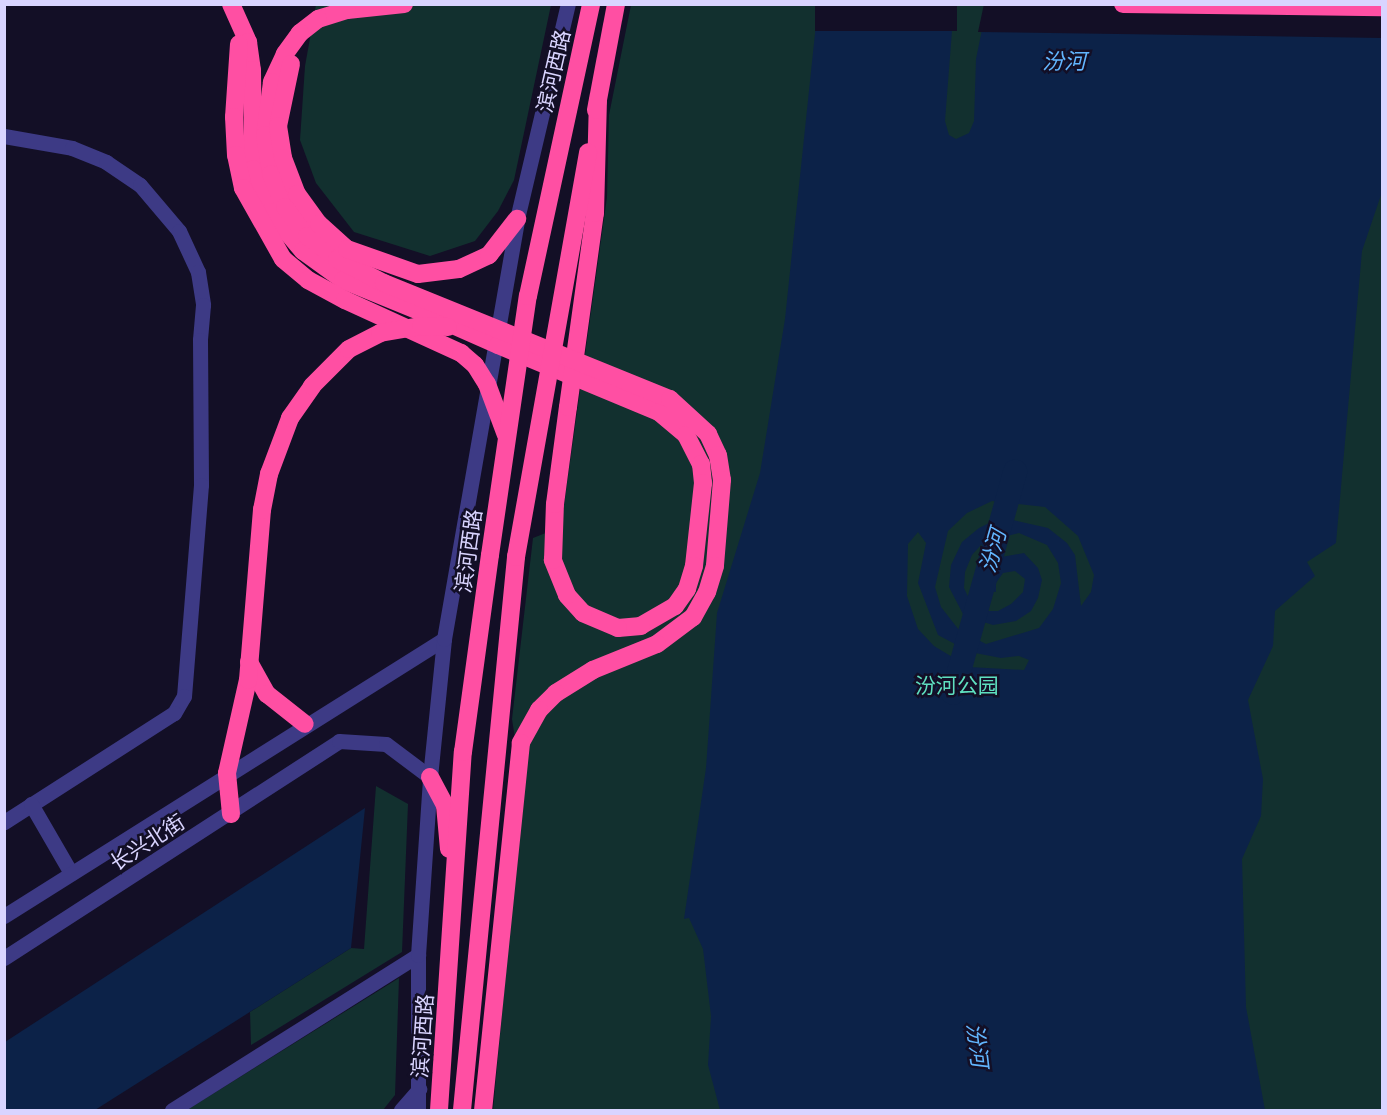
<!DOCTYPE html>
<meta charset="utf-8">
<style>
body{margin:0}
#map{position:relative;width:1387px;height:1115px;overflow:hidden;background:#130f26;font-family:"Titillium Web","Noto Sans SC",sans-serif}
div>[style]{position:absolute}
.green>*{inset:0;background:#12302f}
.water>*{inset:0;background:#0c2248}
.pier>*{inset:0;background:#130f26;transform-origin:0 0}
.river>*{height:24px;margin:-12px;padding:0 12px;transform-origin:12px;border-radius:12px;background:#0c2248}
.minor>*{height:15px;margin:-7.5px;padding:0 7.5px;transform-origin:7.5px;border-radius:7.5px;background:#3d3a85}
.highway>*{height:18px;margin:-9px;padding:0 9px;transform-origin:9px;border-radius:9px;background:#ff4fa3}
span{translate:-50% -50%;white-space:nowrap;text-align:center;line-height:1.15;-webkit-text-stroke:5px #130f26;paint-order:stroke}
.street-label{font-size:21px;color:#d9d4ff}
.park-label{font-size:21px;color:#5fe0c0}
.water-label{font-size:22px;color:#62b6ff;font-style:italic}
.frame{position:absolute;inset:0;border:6px solid #d9d4ff;pointer-events:none}
</style>
<div id="map">
<div class="green">
<div style="clip-path:polygon(316px 5px,551px 5px,514px 180px,498px 211px,475px 241px,430px 256px,354px 232px,316px 183px,300px 140px,305px 66px)"></div>
<div style="clip-path:polygon(631px 5px,1382px 5px,1382px 1110px,493px 1110px,523px 791px,512px 719px,533px 538px,561px 527px,607px 197px,609px 115px)"></div>
<div style="clip-path:polygon(376px 786px,408px 804px,402px 952px,251px 1045px,250px 1012px,351px 948px,364px 949px)"></div>
<div style="clip-path:polygon(399px 978px,395px 1095px,383px 1110px,187px 1110px)"></div>
</div>
<div class="water">
<div style="clip-path:polygon(evenodd,818px 5px,954px 5px,945px 121px,949px 135px,956px 139px,969px 133px,974px 121px,976px 59px,987px 5px,1382px 5px,1382px 192px,1362px 251px,1336px 543px,1307px 562px,1315px 576px,1275px 611px,1273px 646px,1248px 700px,1263px 779px,1261px 816px,1242px 859px,1246px 1007px,1265px 1110px,720px 1110px,708px 1065px,711px 1016px,703px 949px,689px 918px,684px 919px,706px 768px,717px 613px,760px 473px,785px 319px,818px 5px,992px 501px,1045px 507px,1078px 536px,1094px 575px,1091px 592px,1081px 606px,1075px 555px,1067px 543px,1048px 528px,1013px 520px,991px 522px,979px 528px,962px 542px,951px 565px,949px 587px,964px 616px,993px 625px,1016px 621px,1031px 611px,1038px 598px,1042px 580px,1038px 568px,1024px 553px,996px 558px,985px 566px,982px 577px,986px 590px,996px 592px,996px 583px,1003px 573px,1015px 571px,1025px 579px,1023px 592px,1011px 604px,998px 611px,986px 611px,970px 601px,964px 588px,965px 572px,972px 555px,981px 545px,1003px 537px,1019px 533px,1047px 545px,1058px 563px,1061px 583px,1053px 609px,1039px 628px,986px 644px,959px 630px,941px 607px,935px 587px,948px 531px,967px 513px,992px 501px,818px 5px,918px 532px,926px 543px,918px 583px,938px 635px,970px 652px,1001px 658px,1019px 656px,1029px 660px,1024px 670px,969px 667px,934px 646px,918px 629px,907px 596px,908px 544px,918px 532px)"></div>
<div style="clip-path:polygon(365px 808px,351px 948px,95px 1110px,5px 1110px,5px 1042px)"></div>
</div>
<div class="pier">
<div style="left:815px;top:4px;width:142px;height:27px"></div>
<div style="clip-path:polygon(984px 4px,1382px 5px,1382px 38px,978px 32px)"></div>
</div>
<div class="river">
<div style="left:953px;top:693px;width:230px;rotate:-74.3deg"></div>
</div>
<div class="minor">
<div style="left:4px;top:136px;width:69px;rotate:10deg"></div>
<div style="left:72px;top:148px;width:37px;rotate:22deg"></div>
<div style="left:106px;top:162px;width:41px;rotate:34.1deg"></div>
<div style="left:140px;top:185px;width:60px;rotate:49.7deg"></div>
<div style="left:179px;top:231px;width:45px;rotate:65.1deg"></div>
<div style="left:198px;top:272px;width:33px;rotate:81deg"></div>
<div style="left:203px;top:305px;width:35px;rotate:95deg"></div>
<div style="left:200px;top:340px;width:145px;rotate:89.6deg"></div>
<div style="left:201px;top:485px;width:212px;rotate:94.6deg"></div>
<div style="left:184px;top:696px;width:20px;rotate:120deg"></div>
<div style="left:174px;top:713px;width:202px;rotate:147.3deg"></div>
<div style="left:31px;top:804px;width:80px;rotate:59.9deg"></div>
<div style="left:4px;top:916px;width:520px;rotate:-32.19deg"></div>
<div style="left:4px;top:958px;width:399px;rotate:-32.9deg"></div>
<div style="left:339px;top:741px;width:47px;rotate:3.7deg"></div>
<div style="left:386px;top:744px;width:55px;rotate:36.9deg"></div>
<div style="left:172px;top:1110px;width:291px;rotate:-32.2deg"></div>
<div style="left:401px;top:1110px;width:28px;rotate:-49deg"></div>
<div style="left:418px;top:1110px;width:155px;rotate:-90deg"></div>
<div style="left:418px;top:955px;width:178px;rotate:-86.1deg"></div>
<div style="left:430px;top:777px;width:139px;rotate:-84.2deg"></div>
<div style="left:444px;top:639px;width:426px;rotate:-80.1deg"></div>
<div style="left:517px;top:219px;width:221px;rotate:-76.7deg"></div>
</div>
<div class="highway">
<div style="left:231px;top:4px;width:42px;rotate:65.9deg"></div>
<div style="left:248px;top:42px;width:28px;rotate:82deg"></div>
<div style="left:252px;top:70px;width:99px;rotate:89.4deg"></div>
<div style="left:253px;top:169px;width:46px;rotate:68.4deg"></div>
<div style="left:270px;top:212px;width:51px;rotate:49.8deg"></div>
<div style="left:303px;top:251px;width:49px;rotate:35.9deg"></div>
<div style="left:343px;top:280px;width:111px;rotate:22.2deg"></div>
<div style="left:446px;top:322px;width:57px;rotate:23.9deg"></div>
<div style="left:498px;top:345px;width:174px;rotate:22.6deg"></div>
<div style="left:659px;top:412px;width:35px;rotate:40deg"></div>
<div style="left:686px;top:435px;width:33px;rotate:63deg"></div>
<div style="left:701px;top:464px;width:19px;rotate:84deg"></div>
<div style="left:703px;top:483px;width:83px;rotate:96.2deg"></div>
<div style="left:694px;top:566px;width:24px;rotate:107deg"></div>
<div style="left:687px;top:589px;width:21px;rotate:125deg"></div>
<div style="left:675px;top:606px;width:39px;rotate:150deg"></div>
<div style="left:641px;top:626px;width:23px;rotate:175deg"></div>
<div style="left:618px;top:628px;width:38px;rotate:-157deg"></div>
<div style="left:583px;top:613px;width:24px;rotate:-132deg"></div>
<div style="left:567px;top:595px;width:38px;rotate:-112deg"></div>
<div style="left:553px;top:560px;width:56px;rotate:-88deg"></div>
<div style="left:555px;top:504px;width:98px;rotate:-82.4deg"></div>
<div style="left:568px;top:407px;width:196px;rotate:-82.1deg"></div>
<div style="left:595px;top:213px;width:112px;rotate:-88.5deg"></div>
<div style="left:404px;top:4px;width:57px;rotate:174deg"></div>
<div style="left:347px;top:10px;width:30px;rotate:163deg"></div>
<div style="left:318px;top:19px;width:23px;rotate:142deg"></div>
<div style="left:300px;top:33px;width:26px;rotate:126deg"></div>
<div style="left:285px;top:54px;width:31px;rotate:115deg"></div>
<div style="left:272px;top:82px;width:53px;rotate:97.5deg"></div>
<div style="left:265px;top:135px;width:39px;rotate:81deg"></div>
<div style="left:271px;top:174px;width:36px;rotate:67deg"></div>
<div style="left:285px;top:207px;width:36px;rotate:53deg"></div>
<div style="left:307px;top:236px;width:38px;rotate:37deg"></div>
<div style="left:337px;top:259px;width:53px;rotate:27.1deg"></div>
<div style="left:384px;top:283px;width:309px;rotate:22.1deg"></div>
<div style="left:670px;top:399px;width:52px;rotate:42.6deg"></div>
<div style="left:708px;top:434px;width:23px;rotate:65deg"></div>
<div style="left:718px;top:455px;width:25px;rotate:81deg"></div>
<div style="left:722px;top:480px;width:86px;rotate:94.7deg"></div>
<div style="left:715px;top:566px;width:27px;rotate:107deg"></div>
<div style="left:707px;top:592px;width:29px;rotate:119deg"></div>
<div style="left:693px;top:617px;width:45px;rotate:143.1deg"></div>
<div style="left:657px;top:644px;width:69px;rotate:157.9deg"></div>
<div style="left:593px;top:670px;width:44px;rotate:148.1deg"></div>
<div style="left:556px;top:693px;width:24px;rotate:135deg"></div>
<div style="left:539px;top:710px;width:38px;rotate:119deg"></div>
<div style="left:521px;top:743px;width:369px;rotate:95.9deg"></div>
<div style="left:1123px;top:4px;width:259px;rotate:0.7deg"></div>
<div style="left:239px;top:44px;width:73px;rotate:93.9deg"></div>
<div style="left:234px;top:117px;width:38px;rotate:87deg"></div>
<div style="left:236px;top:155px;width:34px;rotate:78deg"></div>
<div style="left:243px;top:188px;width:81px;rotate:60.6deg"></div>
<div style="left:283px;top:259px;width:33px;rotate:40deg"></div>
<div style="left:308px;top:280px;width:42px;rotate:28.4deg"></div>
<div style="left:345px;top:300px;width:128px;rotate:24.6deg"></div>
<div style="left:461px;top:353px;width:18px;rotate:41deg"></div>
<div style="left:475px;top:365px;width:22px;rotate:58deg"></div>
<div style="left:487px;top:384px;width:54px;rotate:69.6deg"></div>
<div style="left:291px;top:64px;width:63px;rotate:101.8deg"></div>
<div style="left:278px;top:126px;width:32px;rotate:81deg"></div>
<div style="left:283px;top:158px;width:39px;rotate:69deg"></div>
<div style="left:297px;top:194px;width:37px;rotate:54deg"></div>
<div style="left:319px;top:224px;width:38px;rotate:42deg"></div>
<div style="left:347px;top:249px;width:75px;rotate:19.4deg"></div>
<div style="left:418px;top:274px;width:41px;rotate:-7deg"></div>
<div style="left:459px;top:269px;width:33px;rotate:-25deg"></div>
<div style="left:489px;top:255px;width:46px;rotate:-52.1deg"></div>
<div style="left:596px;top:110px;width:108px;rotate:-79.3deg"></div>
<div style="left:249px;top:662px;width:37px;rotate:61deg"></div>
<div style="left:267px;top:694px;width:48px;rotate:38.3deg"></div>
<div style="left:430px;top:777px;width:32px;rotate:62deg"></div>
<div style="left:445px;top:805px;width:44px;rotate:84.8deg"></div>
<div style="left:231px;top:814px;width:41px;rotate:-95.6deg"></div>
<div style="left:227px;top:773px;width:95px;rotate:-77.3deg"></div>
<div style="left:248px;top:680px;width:171px;rotate:-85.3deg"></div>
<div style="left:262px;top:510px;width:37px;rotate:-79deg"></div>
<div style="left:269px;top:474px;width:60px;rotate:-69.4deg"></div>
<div style="left:290px;top:418px;width:39px;rotate:-55deg"></div>
<div style="left:312px;top:386px;width:52px;rotate:-45deg"></div>
<div style="left:349px;top:349px;width:35px;rotate:-27deg"></div>
<div style="left:380px;top:333px;width:42px;rotate:-9.7deg"></div>
<div style="left:421px;top:326px;width:27px;rotate:2deg"></div>
<div style="left:439px;top:1110px;width:359px;rotate:-86.2deg"></div>
<div style="left:463px;top:752px;width:199px;rotate:-82.2deg"></div>
<div style="left:490px;top:555px;width:262px;rotate:-81.7deg"></div>
<div style="left:528px;top:296px;width:299px;rotate:-77.8deg"></div>
<div style="left:462px;top:1110px;width:556px;rotate:-84.42deg"></div>
<div style="left:516px;top:557px;width:411px;rotate:-79.9deg"></div>
</div>
<div class="street-label">
<span style="left:553px;top:71px;rotate:-77deg">滨河西路</span>
<span style="left:468px;top:551px;rotate:-82deg">滨河西路</span>
<span style="left:147px;top:842px;rotate:-33deg">长兴北街</span>
<span style="left:422px;top:1036px;rotate:-86deg">滨河西路</span>
</div>
<div class="park-label">
<span style="left:957px;top:685px">汾河公园</span>
</div>
<div class="water-label">
<span style="left:1064px;top:62px">汾河</span>
<span style="left:993px;top:551px;rotate:-74deg">汾河</span>
<span style="left:977px;top:1045px;rotate:83deg">汾河</span>
</div>
<div class="frame"></div>
</div>
